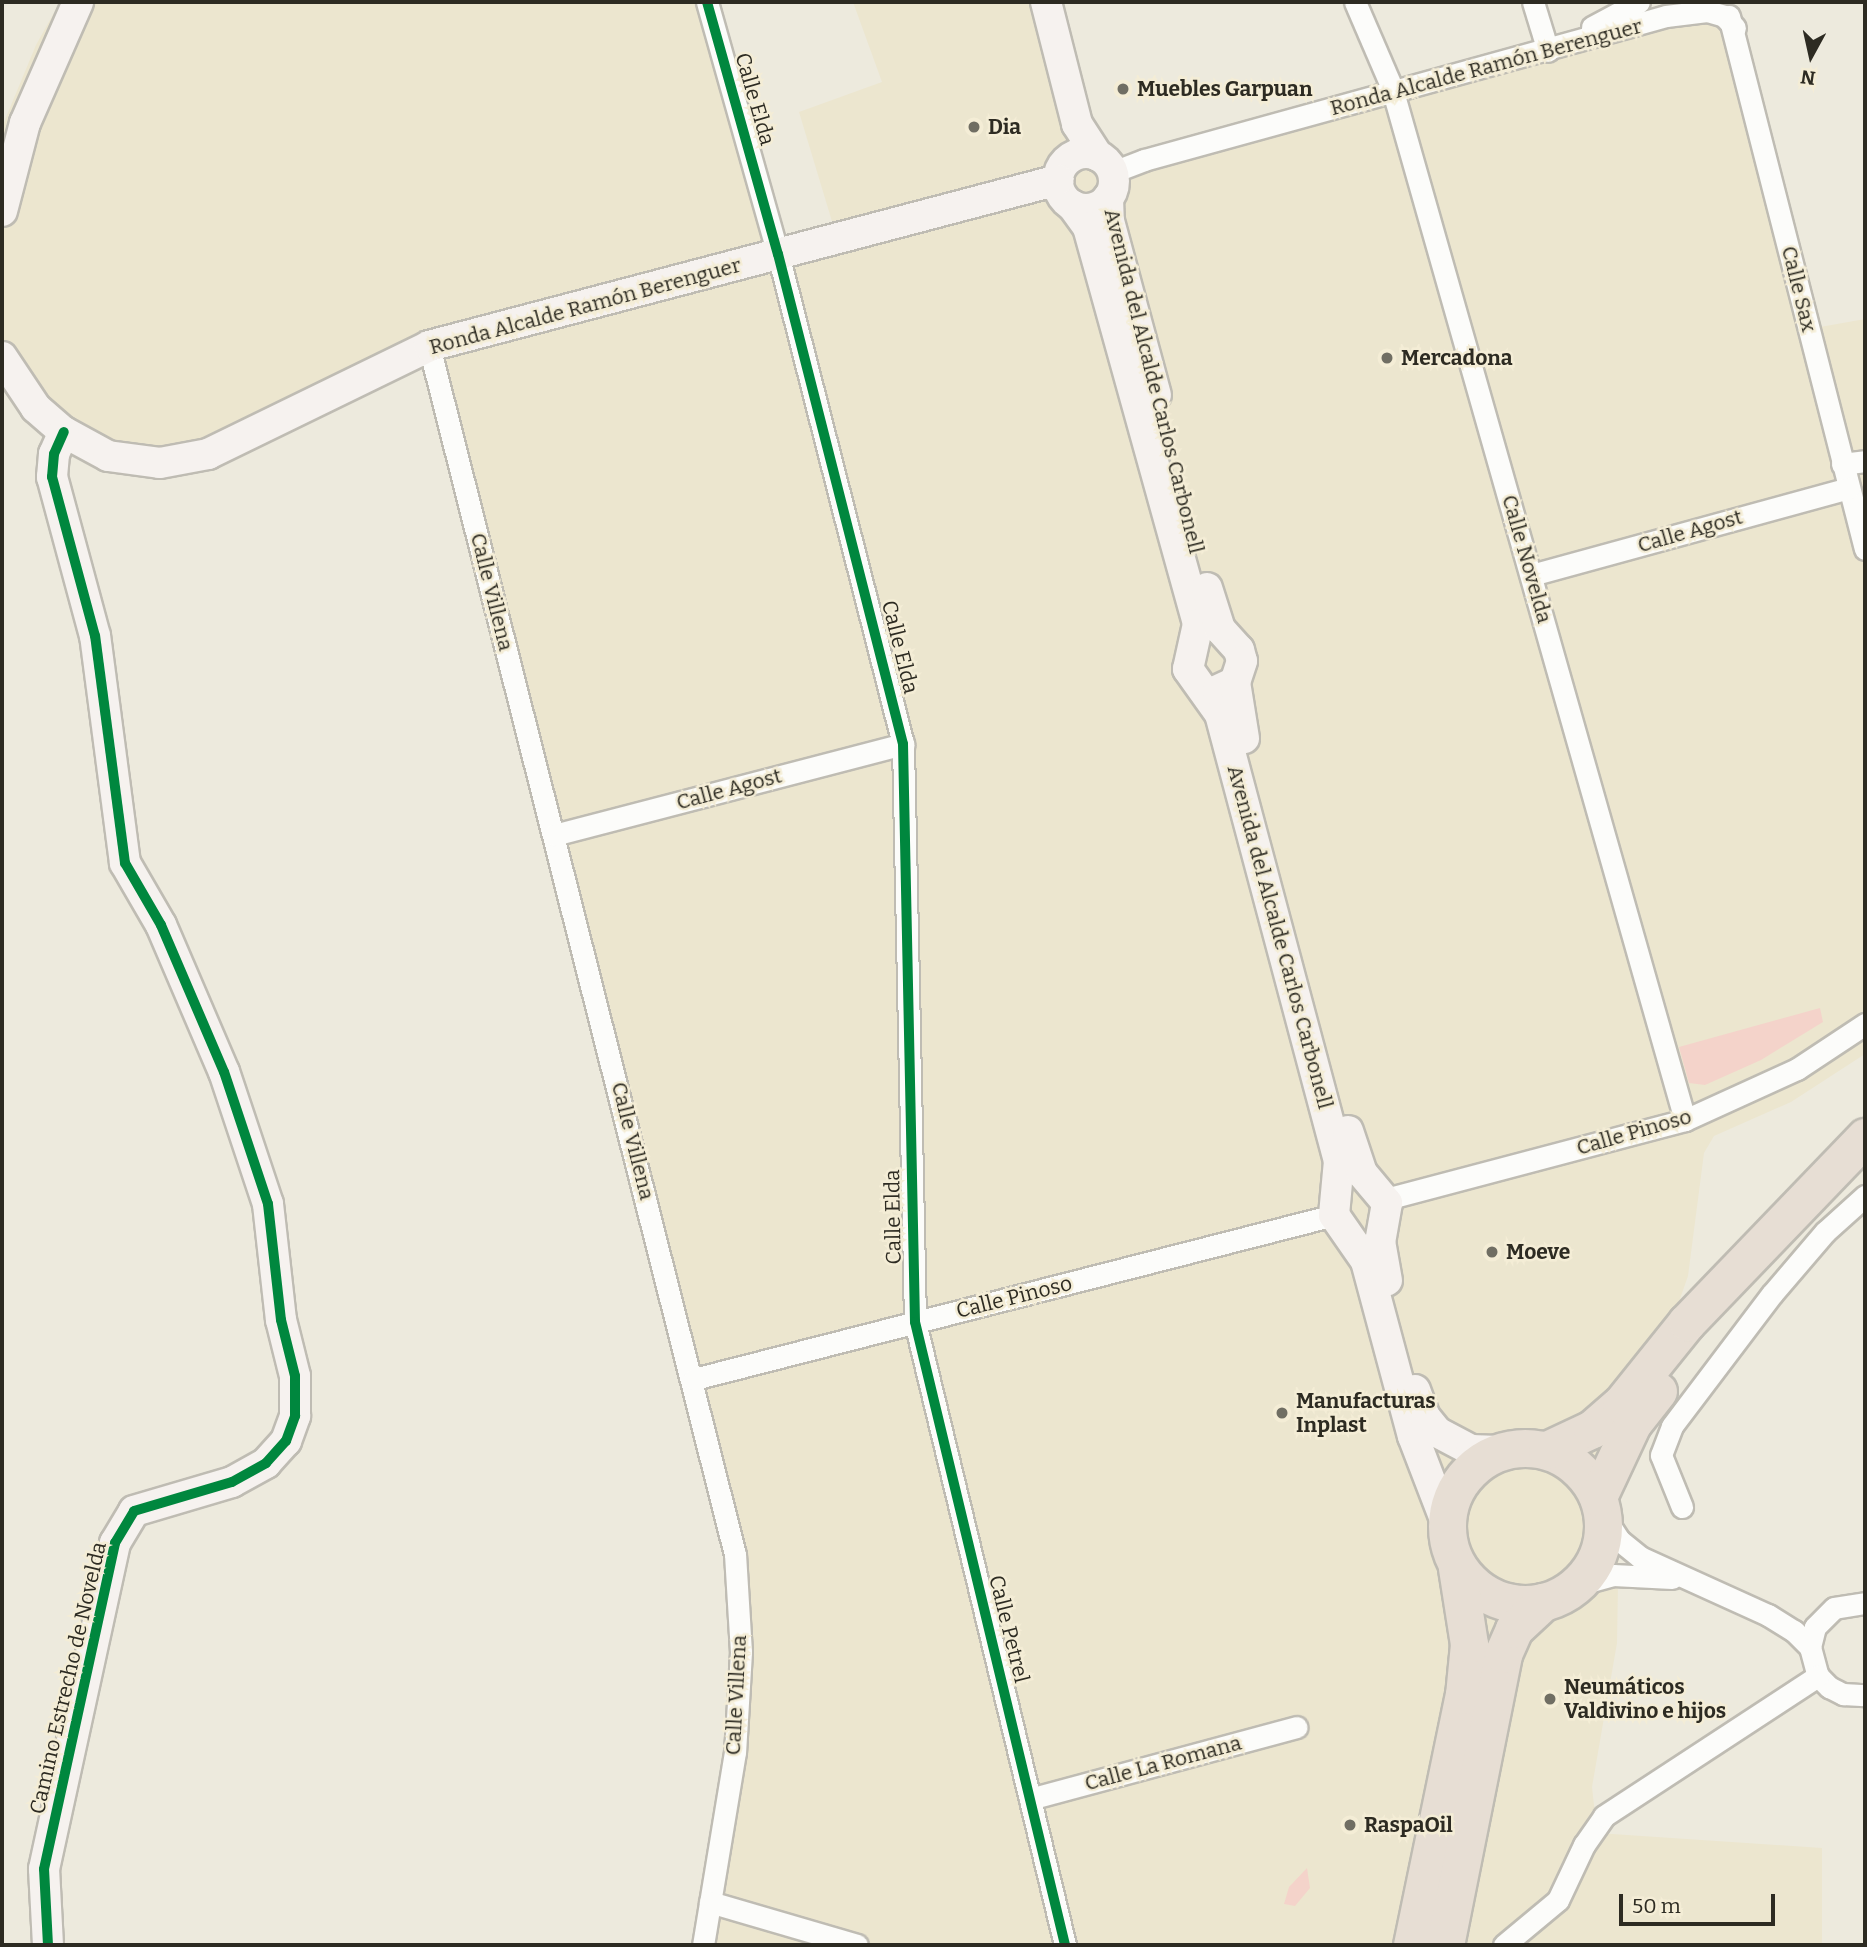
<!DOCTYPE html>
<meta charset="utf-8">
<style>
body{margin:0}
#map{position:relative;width:1867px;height:1947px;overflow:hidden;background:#edeadd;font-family:Bitter,serif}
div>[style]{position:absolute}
.built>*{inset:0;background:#ece6cf}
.green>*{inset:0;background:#f4d3ca}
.roads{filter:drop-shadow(2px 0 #bfbcb3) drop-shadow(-2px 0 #bfbcb3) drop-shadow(0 2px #bfbcb3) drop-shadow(0 -2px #bfbcb3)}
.street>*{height:21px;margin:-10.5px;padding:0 10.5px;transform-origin:10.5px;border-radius:10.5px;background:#fcfcfa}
.secondary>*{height:30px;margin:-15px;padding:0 15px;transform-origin:15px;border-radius:15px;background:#f6f2ef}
.secondary>.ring{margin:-15px;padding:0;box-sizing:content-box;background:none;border:30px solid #f6f2ef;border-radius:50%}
.highway>*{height:37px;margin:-18.5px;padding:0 18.5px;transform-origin:18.5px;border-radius:18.5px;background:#e7ded4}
.highway>.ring{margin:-18.5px;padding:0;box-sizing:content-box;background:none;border:37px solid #e7ded4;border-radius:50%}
.cycleway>*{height:10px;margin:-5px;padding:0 5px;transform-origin:5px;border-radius:5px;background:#00873e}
.dots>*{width:19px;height:19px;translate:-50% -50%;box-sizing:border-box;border:4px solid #f4edd6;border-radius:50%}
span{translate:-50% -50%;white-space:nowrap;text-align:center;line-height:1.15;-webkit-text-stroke:5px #f4edd6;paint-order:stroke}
.street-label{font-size:21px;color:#2d2b22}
.poi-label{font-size:21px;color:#2d2b22;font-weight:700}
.left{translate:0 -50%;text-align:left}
.frame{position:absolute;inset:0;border:4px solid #2d2b22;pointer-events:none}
.north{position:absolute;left:1776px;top:21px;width:70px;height:70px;-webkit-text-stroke:5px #f4edd6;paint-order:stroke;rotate:188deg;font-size:19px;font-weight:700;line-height:28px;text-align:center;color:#2d2b22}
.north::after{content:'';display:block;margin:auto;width:24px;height:32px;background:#2d2b22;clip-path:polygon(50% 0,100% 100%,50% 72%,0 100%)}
.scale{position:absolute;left:1619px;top:1894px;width:156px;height:32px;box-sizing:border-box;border:4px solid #2d2b22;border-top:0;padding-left:9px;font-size:21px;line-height:24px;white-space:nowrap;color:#2d2b22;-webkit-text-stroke:5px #f4edd6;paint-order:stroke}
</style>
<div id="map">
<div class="built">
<div style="clip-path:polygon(60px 2px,707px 2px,778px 254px,837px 238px,799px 112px,882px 82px,853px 2px,1039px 2px,1083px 171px,1629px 22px,1724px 13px,1809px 329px,1865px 319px,1865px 1054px,1791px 1102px,1714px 1136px,1704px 1153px,1688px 1276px,1615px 1485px,1619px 1526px,1617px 1643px,1592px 1787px,1597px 1833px,1822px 1848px,1822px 1945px,703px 1945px,735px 1752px,739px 1608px,429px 347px,208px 454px,108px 456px,2px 357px,2px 127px,36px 45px)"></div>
</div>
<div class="green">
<div style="clip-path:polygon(1820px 1008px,1823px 1022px,1761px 1060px,1705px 1085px,1689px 1083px,1679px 1047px)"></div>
<div style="clip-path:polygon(1307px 1868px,1310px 1888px,1295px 1906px,1284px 1904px,1289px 1887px)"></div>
</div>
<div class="roads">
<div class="street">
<div style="left:707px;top:2px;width:262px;rotate:74.3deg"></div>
<div style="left:778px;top:254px;width:506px;rotate:75.69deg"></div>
<div style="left:903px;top:744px;width:578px;rotate:88.81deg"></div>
<div style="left:915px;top:1322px;width:641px;rotate:76.46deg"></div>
<div style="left:1355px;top:2px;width:94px;rotate:66.7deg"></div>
<div style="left:1392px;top:88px;width:1073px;rotate:74.15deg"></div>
<div style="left:1533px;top:2px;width:51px;rotate:73deg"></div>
<div style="left:1729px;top:16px;width:550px;rotate:75.69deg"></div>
<div style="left:1592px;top:27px;width:53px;rotate:-28deg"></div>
<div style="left:1113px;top:172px;width:33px;rotate:-21deg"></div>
<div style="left:1144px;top:160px;width:541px;rotate:-15.42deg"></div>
<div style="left:1666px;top:16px;width:41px;rotate:-7deg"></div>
<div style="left:1707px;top:11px;width:18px;rotate:16deg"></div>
<div style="left:1724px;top:16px;width:16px;rotate:47deg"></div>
<div style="left:429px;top:346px;width:1246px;rotate:75.79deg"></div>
<div style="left:735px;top:1554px;width:98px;rotate:86.5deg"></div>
<div style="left:741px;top:1652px;width:100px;rotate:93.4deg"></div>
<div style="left:735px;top:1752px;width:196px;rotate:99.4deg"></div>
<div style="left:1842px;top:464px;width:23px;rotate:-7deg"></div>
<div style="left:1531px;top:575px;width:329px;rotate:-15.3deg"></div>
<div style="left:554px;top:835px;width:361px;rotate:-14.6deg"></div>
<div style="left:1386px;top:1199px;width:309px;rotate:-14.8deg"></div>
<div style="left:1685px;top:1120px;width:123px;rotate:-24.5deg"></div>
<div style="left:1797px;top:1069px;width:82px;rotate:-33.5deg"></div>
<div style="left:694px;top:1379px;width:661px;rotate:-14.37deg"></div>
<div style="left:1682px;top:1507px;width:56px;rotate:-112deg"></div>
<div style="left:1661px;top:1455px;width:31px;rotate:-69deg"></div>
<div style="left:1672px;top:1426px;width:166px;rotate:-52.9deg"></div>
<div style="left:1772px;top:1294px;width:82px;rotate:-49.5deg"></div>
<div style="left:1825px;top:1232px;width:54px;rotate:-42deg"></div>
<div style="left:1603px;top:1515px;width:30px;rotate:57deg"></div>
<div style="left:1619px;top:1540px;width:27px;rotate:39deg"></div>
<div style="left:1640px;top:1557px;width:141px;rotate:24.4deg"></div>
<div style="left:1768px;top:1615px;width:31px;rotate:32deg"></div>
<div style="left:1794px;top:1631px;width:23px;rotate:45deg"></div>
<div style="left:1580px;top:1584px;width:34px;rotate:-15deg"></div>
<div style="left:1613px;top:1575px;width:59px;rotate:2.9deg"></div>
<div style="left:1865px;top:1603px;width:31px;rotate:171deg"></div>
<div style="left:1834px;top:1608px;width:27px;rotate:135deg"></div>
<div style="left:1815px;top:1627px;width:21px;rotate:104deg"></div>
<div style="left:1810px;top:1647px;width:30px;rotate:75deg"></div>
<div style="left:1818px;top:1676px;width:16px;rotate:45deg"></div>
<div style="left:1829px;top:1687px;width:16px;rotate:27deg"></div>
<div style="left:1843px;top:1694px;width:22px;rotate:3deg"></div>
<div style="left:1030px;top:1799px;width:276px;rotate:-15.1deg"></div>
<div style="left:710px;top:1902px;width:153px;rotate:16.3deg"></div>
<div style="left:1504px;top:1945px;width:70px;rotate:-39.8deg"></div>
<div style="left:1558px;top:1900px;width:61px;rotate:-64.7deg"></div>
<div style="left:1584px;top:1845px;width:35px;rotate:-55deg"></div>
<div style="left:1604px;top:1816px;width:256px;rotate:-33.2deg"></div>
</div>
<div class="secondary">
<div style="left:1046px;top:2px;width:126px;rotate:75.7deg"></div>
<div style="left:1077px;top:124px;width:38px;rotate:57deg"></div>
<div class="ring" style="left:1058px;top:153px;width:26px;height:26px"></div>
<div style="left:1108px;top:198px;width:23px;rotate:88deg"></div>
<div style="left:1109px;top:221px;width:180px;rotate:74.9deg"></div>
<div style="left:1072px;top:205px;width:27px;rotate:54deg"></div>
<div style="left:1088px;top:227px;width:412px;rotate:74.5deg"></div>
<div style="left:1198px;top:624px;width:46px;rotate:102.5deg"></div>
<div style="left:1188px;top:669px;width:55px;rotate:54.6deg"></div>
<div style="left:1220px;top:714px;width:463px;rotate:75.1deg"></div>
<div style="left:1339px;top:1161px;width:54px;rotate:95.3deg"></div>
<div style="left:1334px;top:1215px;width:56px;rotate:55.2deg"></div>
<div style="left:1366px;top:1261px;width:181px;rotate:75deg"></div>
<div style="left:1413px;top:1436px;width:92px;rotate:69deg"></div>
<div style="left:2px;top:211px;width:91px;rotate:-75.4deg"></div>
<div style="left:25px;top:123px;width:132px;rotate:-66.3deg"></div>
<div style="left:2px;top:357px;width:61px;rotate:56.3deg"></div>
<div style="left:36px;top:408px;width:37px;rotate:41deg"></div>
<div style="left:64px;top:432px;width:50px;rotate:28.6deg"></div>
<div style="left:108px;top:456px;width:52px;rotate:7.7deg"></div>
<div style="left:160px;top:463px;width:49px;rotate:-10.6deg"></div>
<div style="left:208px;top:454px;width:246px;rotate:-26deg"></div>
<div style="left:429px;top:346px;width:651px;rotate:-14.78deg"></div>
<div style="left:1207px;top:588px;width:43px;rotate:72.4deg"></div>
<div style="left:1220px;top:629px;width:28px;rotate:48deg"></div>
<div style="left:1239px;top:650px;width:11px;rotate:75deg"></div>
<div style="left:1242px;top:661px;width:22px;rotate:108deg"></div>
<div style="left:1235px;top:682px;width:19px;rotate:155deg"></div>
<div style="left:1235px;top:682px;width:57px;rotate:80.9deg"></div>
<div style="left:1348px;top:1131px;width:44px;rotate:71.6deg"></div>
<div style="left:1362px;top:1173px;width:39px;rotate:50deg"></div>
<div style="left:1387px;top:1203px;width:39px;rotate:100deg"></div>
<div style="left:1380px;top:1241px;width:40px;rotate:80deg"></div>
<div style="left:1415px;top:1390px;width:29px;rotate:70deg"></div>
<div style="left:1425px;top:1417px;width:19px;rotate:51deg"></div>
<div style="left:1437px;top:1432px;width:38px;rotate:28deg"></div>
<div style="left:1471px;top:1450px;width:28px;rotate:2deg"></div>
<div style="left:48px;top:1945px;width:76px;rotate:-93deg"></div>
<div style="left:44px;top:1869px;width:334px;rotate:-77.7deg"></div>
<div style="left:115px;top:1543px;width:37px;rotate:-59deg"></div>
<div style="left:134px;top:1511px;width:102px;rotate:-16.5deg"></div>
<div style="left:232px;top:1482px;width:39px;rotate:-29deg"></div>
<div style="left:266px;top:1463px;width:30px;rotate:-48deg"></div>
<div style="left:286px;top:1441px;width:27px;rotate:-70deg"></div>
<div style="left:295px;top:1416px;width:40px;rotate:-90deg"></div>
<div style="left:295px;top:1376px;width:58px;rotate:-104deg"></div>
<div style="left:281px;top:1320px;width:117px;rotate:-96.4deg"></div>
<div style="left:268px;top:1204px;width:139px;rotate:-108.4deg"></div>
<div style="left:224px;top:1072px;width:160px;rotate:-113.2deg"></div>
<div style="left:161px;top:925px;width:72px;rotate:-120.1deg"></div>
<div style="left:125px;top:863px;width:229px;rotate:-97.5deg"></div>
<div style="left:95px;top:636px;width:165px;rotate:-105.1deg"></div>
<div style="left:52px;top:477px;width:23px;rotate:-85deg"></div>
<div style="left:54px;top:454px;width:24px;rotate:-66deg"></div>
</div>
<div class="highway">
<div class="ring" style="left:1447px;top:1448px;width:119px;height:119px"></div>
<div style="left:1547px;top:1450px;width:50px;rotate:-25deg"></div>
<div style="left:1592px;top:1429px;width:38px;rotate:-41deg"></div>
<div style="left:1621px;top:1404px;width:105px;rotate:-51.2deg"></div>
<div style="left:1687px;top:1322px;width:257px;rotate:-46.1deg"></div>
<div style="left:1598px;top:1497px;width:81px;rotate:-65deg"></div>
<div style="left:1632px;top:1424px;width:42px;rotate:-51.8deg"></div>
<div style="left:1412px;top:1945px;width:255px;rotate:-78.3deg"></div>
<div style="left:1464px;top:1695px;width:51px;rotate:-84.4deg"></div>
<div style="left:1469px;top:1644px;width:77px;rotate:-99deg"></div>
<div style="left:1445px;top:1945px;width:297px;rotate:-78.7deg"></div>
<div style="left:1503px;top:1654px;width:27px;rotate:-66deg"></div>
<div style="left:1514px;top:1629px;width:40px;rotate:-43deg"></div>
</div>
</div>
<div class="cycleway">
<div style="left:707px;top:2px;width:262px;rotate:74.3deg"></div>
<div style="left:778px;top:254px;width:506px;rotate:75.69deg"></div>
<div style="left:903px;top:744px;width:578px;rotate:88.81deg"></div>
<div style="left:915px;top:1322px;width:641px;rotate:76.46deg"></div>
<div style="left:48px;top:1945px;width:76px;rotate:-93deg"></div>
<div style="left:44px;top:1869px;width:334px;rotate:-77.7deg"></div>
<div style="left:115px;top:1543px;width:37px;rotate:-59deg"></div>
<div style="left:134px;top:1511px;width:102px;rotate:-16.5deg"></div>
<div style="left:232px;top:1482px;width:39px;rotate:-29deg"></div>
<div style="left:266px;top:1463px;width:30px;rotate:-48deg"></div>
<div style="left:286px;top:1441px;width:27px;rotate:-70deg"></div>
<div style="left:295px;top:1416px;width:40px;rotate:-90deg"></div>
<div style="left:295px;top:1376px;width:58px;rotate:-104deg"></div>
<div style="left:281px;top:1320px;width:117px;rotate:-96.4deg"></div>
<div style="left:268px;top:1204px;width:139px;rotate:-108.4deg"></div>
<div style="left:224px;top:1072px;width:160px;rotate:-113.2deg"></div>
<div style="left:161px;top:925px;width:72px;rotate:-120.1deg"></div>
<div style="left:125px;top:863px;width:229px;rotate:-97.5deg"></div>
<div style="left:95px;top:636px;width:165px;rotate:-105.1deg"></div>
<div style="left:52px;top:477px;width:23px;rotate:-85deg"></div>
<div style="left:54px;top:454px;width:24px;rotate:-66deg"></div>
</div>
<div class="dots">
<div style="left:1123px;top:89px;background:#706e63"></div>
<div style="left:974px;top:127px;background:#706e63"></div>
<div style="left:1387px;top:358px;background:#706e63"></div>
<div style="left:1492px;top:1252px;background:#706e63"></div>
<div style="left:1282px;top:1413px;background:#706e63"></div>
<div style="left:1550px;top:1699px;background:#706e63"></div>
<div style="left:1350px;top:1825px;background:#706e63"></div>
</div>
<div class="street-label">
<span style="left:1486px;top:67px;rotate:-15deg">Ronda Alcalde Ramón Berenguer</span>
<span style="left:755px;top:99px;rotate:74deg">Calle Elda</span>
<span style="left:1799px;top:289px;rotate:76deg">Calle Sax</span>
<span style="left:585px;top:306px;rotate:-15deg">Ronda Alcalde Ramón Berenguer</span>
<span style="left:1154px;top:381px;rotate:76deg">Avenida del Alcalde Carlos Carbonell</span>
<span style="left:1690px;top:531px;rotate:-16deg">Calle Agost</span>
<span style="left:1527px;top:559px;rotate:74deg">Calle Novelda</span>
<span style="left:492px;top:592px;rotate:76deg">Calle Villena</span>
<span style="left:900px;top:647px;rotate:76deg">Calle Elda</span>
<span style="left:729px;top:789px;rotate:-15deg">Calle Agost</span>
<span style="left:1280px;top:937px;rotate:75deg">Avenida del Alcalde Carlos Carbonell</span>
<span style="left:1634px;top:1132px;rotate:-16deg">Calle Pinoso</span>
<span style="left:633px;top:1141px;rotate:76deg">Calle Villena</span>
<span style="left:893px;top:1217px;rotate:-91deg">Calle Elda</span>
<span style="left:1014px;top:1297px;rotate:-14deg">Calle Pinoso</span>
<span style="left:1009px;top:1629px;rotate:76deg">Calle Petrel</span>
<span style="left:68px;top:1678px;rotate:-77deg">Camino Estrecho de Novelda</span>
<span style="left:736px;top:1695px;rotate:-87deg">Calle Villena</span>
<span style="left:1163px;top:1763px;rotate:-15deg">Calle La Romana</span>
</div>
<div class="poi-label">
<span class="left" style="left:1137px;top:89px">Muebles Garpuan</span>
<span class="left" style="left:988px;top:127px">Dia</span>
<span class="left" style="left:1401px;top:358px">Mercadona</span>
<span class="left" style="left:1506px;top:1252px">Moeve</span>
<span class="left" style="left:1296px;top:1413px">Manufacturas<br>Inplast</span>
<span class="left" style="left:1564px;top:1699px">Neumáticos<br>Valdivino e hijos</span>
<span class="left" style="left:1364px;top:1825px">RaspaOil</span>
</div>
<div class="frame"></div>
<div class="north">N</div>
<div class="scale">50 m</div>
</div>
